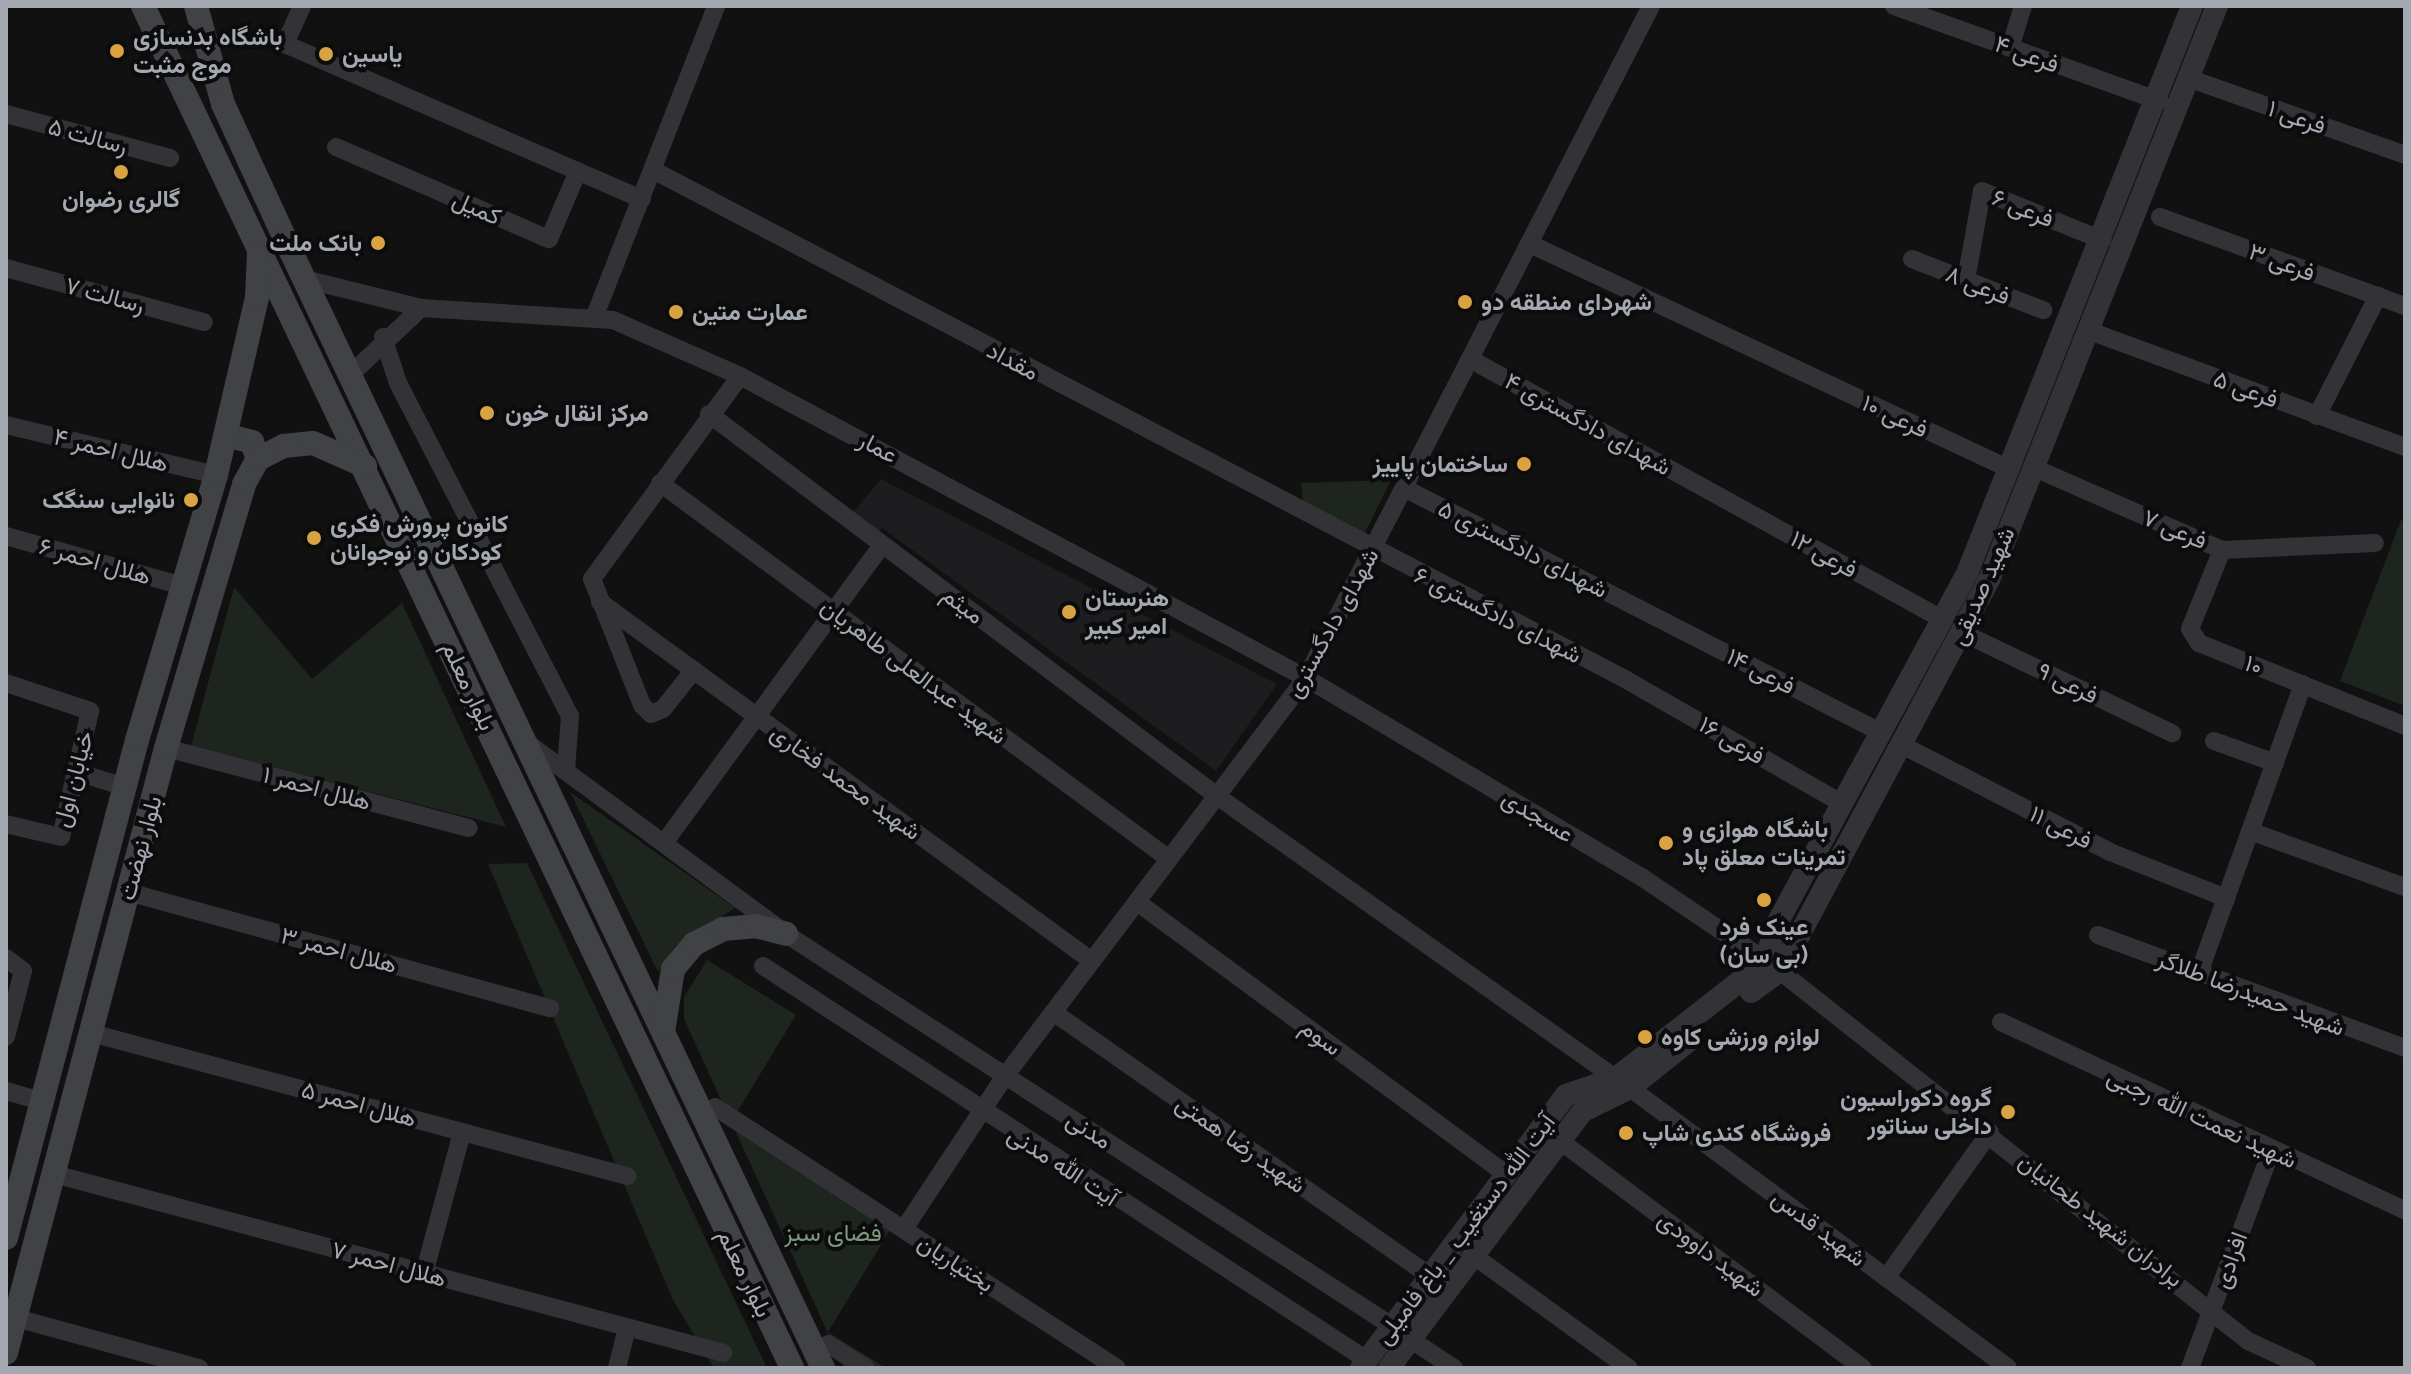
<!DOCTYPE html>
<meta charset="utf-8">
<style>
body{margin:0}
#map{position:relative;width:2411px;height:1374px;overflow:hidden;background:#111112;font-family:Raleway,Vazirmatn,sans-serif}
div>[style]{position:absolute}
.built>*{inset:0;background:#1d1d1f}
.green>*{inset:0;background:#1e241e}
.minor>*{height:18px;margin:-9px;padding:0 9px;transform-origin:9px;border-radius:9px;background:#333337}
.tertiary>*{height:22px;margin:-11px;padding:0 11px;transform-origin:11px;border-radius:11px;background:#333337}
.secondary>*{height:24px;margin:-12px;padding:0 12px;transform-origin:12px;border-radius:12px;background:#414246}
.dots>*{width:22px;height:22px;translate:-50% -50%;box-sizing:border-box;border:4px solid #0c0c0d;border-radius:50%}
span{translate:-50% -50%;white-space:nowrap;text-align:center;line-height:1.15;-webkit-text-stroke:8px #0c0c0d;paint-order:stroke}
.poi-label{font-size:24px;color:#a4a8b1;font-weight:700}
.left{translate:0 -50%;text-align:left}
.right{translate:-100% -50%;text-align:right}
.street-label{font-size:24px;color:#a4a8b1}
.park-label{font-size:24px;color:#7d9a7e}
.frame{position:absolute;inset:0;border:8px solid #a4a8b1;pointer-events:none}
</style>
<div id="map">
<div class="built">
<div style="clip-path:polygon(881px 479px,1277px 684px,1216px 771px,882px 528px,869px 541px,845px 522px)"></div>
</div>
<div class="green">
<div style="clip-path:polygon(1391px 480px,1363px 537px,1303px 503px,1301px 483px)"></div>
<div style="clip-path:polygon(2401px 520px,2405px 521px,2405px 706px,2340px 681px)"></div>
<div style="clip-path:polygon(234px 587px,312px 679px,402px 603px,506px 827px,191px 746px)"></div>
<div style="clip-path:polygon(570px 792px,735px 908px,676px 946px,658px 972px)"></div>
<div style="clip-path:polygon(527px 863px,767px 1368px,714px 1368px,673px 1300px,488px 864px)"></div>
<div style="clip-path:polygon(707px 960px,796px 1015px,734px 1117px,898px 1217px,828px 1332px,886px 1368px,844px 1368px,684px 1019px,684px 997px)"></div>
</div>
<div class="minor">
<div style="left:302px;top:6px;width:42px;rotate:114.1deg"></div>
<div style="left:285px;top:44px;width:389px;rotate:23.5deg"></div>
<div style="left:1894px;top:6px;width:282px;rotate:19.7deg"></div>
<div style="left:2010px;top:48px;width:44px;rotate:-72.8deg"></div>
<div style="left:2188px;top:78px;width:230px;rotate:19.5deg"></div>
<div style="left:6px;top:114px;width:170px;rotate:15deg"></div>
<div style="left:336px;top:147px;width:232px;rotate:23.4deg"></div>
<div style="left:549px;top:239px;width:74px;rotate:-66.9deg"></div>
<div style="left:653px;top:170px;width:1095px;rotate:27.64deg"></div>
<div style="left:1623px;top:678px;width:251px;rotate:29.8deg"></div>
<div style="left:2160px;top:217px;width:261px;rotate:20deg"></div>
<div style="left:1530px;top:244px;width:527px;rotate:25.15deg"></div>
<div style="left:1912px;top:259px;width:141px;rotate:21.3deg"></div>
<div style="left:6px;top:268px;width:205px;rotate:15.3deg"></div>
<div style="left:304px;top:279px;width:121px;rotate:13.9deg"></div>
<div style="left:421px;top:308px;width:96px;rotate:136.7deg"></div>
<div style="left:1966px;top:280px;width:90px;rotate:-79.8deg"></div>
<div style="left:1982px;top:191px;width:130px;rotate:22.2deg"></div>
<div style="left:421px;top:308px;width:192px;rotate:3.6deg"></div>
<div style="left:613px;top:320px;width:139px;rotate:23.8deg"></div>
<div style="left:740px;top:376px;width:642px;rotate:28.08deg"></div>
<div style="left:1306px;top:678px;width:388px;rotate:30.7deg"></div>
<div style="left:1640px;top:876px;width:152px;rotate:34deg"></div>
<div style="left:594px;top:318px;width:335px;rotate:-68.6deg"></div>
<div style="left:2087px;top:330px;width:339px;rotate:20.2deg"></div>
<div style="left:383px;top:337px;width:48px;rotate:71.9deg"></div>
<div style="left:398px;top:383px;width:375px;rotate:62.7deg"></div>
<div style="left:570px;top:716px;width:55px;rotate:94.2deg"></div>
<div style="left:1470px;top:359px;width:539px;rotate:28.85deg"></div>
<div style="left:709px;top:414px;width:636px;rotate:36.94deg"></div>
<div style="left:1217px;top:796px;width:489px;rotate:35.3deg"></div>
<div style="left:2317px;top:416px;width:135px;rotate:-63.1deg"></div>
<div style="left:6px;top:425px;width:216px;rotate:13.4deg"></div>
<div style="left:2032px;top:467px;width:207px;rotate:23.6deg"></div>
<div style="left:2222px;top:550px;width:153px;rotate:-2.6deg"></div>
<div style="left:660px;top:483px;width:633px;rotate:36.45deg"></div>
<div style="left:1404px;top:488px;width:535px;rotate:27.14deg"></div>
<div style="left:6px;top:536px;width:184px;rotate:15.8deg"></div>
<div style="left:2222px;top:550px;width:85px;rotate:112.1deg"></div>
<div style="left:2190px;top:629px;width:17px;rotate:57deg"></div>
<div style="left:2199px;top:643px;width:222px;rotate:21.9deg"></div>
<div style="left:600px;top:602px;width:609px;rotate:36.12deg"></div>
<div style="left:1963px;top:633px;width:232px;rotate:25.6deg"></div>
<div style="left:694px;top:670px;width:50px;rotate:128.5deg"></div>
<div style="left:663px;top:709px;width:13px;rotate:157deg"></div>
<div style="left:651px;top:714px;width:13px;rotate:-135deg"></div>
<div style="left:642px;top:705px;width:136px;rotate:-111.6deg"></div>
<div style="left:592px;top:579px;width:251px;rotate:-53.9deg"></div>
<div style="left:6px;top:683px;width:89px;rotate:18.4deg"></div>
<div style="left:90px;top:711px;width:129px;rotate:103deg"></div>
<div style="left:61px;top:837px;width:57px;rotate:-166.7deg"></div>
<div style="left:2214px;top:741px;width:65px;rotate:19.8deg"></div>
<div style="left:526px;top:742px;width:323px;rotate:36.4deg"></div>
<div style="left:786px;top:934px;width:722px;rotate:32.9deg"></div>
<div style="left:1900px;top:744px;width:236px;rotate:27.2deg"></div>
<div style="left:2110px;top:852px;width:125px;rotate:21.6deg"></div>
<div style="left:166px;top:748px;width:313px;rotate:14.8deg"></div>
<div style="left:80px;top:773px;width:47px;rotate:17.3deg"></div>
<div style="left:2250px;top:831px;width:165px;rotate:19.9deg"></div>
<div style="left:664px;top:843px;width:369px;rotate:-53.8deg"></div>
<div style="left:128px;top:892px;width:438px;rotate:15.4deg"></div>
<div style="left:1137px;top:902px;width:457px;rotate:36.4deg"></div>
<div style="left:2098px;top:935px;width:327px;rotate:20.2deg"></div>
<div style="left:6px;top:958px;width:21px;rotate:37deg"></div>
<div style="left:23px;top:971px;width:68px;rotate:104.4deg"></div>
<div style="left:763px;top:966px;width:721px;rotate:33.12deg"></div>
<div style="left:1780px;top:971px;width:597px;rotate:38.33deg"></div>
<div style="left:2248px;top:1341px;width:65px;rotate:24.6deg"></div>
<div style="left:2199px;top:973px;width:307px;rotate:-70.2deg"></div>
<div style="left:1053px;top:1012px;width:460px;rotate:35deg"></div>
<div style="left:2001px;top:1022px;width:446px;rotate:25deg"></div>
<div style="left:91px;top:1033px;width:555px;rotate:14.94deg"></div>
<div style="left:1630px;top:1088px;width:470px;rotate:36.5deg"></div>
<div style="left:6px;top:1091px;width:37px;rotate:16deg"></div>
<div style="left:715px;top:1107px;width:479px;rotate:33deg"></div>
<div style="left:1559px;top:1140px;width:380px;rotate:36.9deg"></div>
<div style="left:54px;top:1174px;width:693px;rotate:14.96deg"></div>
<div style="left:904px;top:1229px;width:183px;rotate:-56.6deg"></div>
<div style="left:1005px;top:1076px;width:499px;rotate:-52.9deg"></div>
<div style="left:1306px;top:678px;width:755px;rotate:-62.82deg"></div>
<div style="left:1474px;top:1256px;width:191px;rotate:35.9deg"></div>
<div style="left:424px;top:1274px;width:147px;rotate:-75deg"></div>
<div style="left:1886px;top:1278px;width:179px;rotate:-54.5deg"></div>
<div style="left:16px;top:1318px;width:190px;rotate:15.3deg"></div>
<div style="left:1410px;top:1339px;width:53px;rotate:33.4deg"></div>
<div style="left:828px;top:1344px;width:45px;rotate:32.3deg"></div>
<div style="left:617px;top:1368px;width:41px;rotate:-76deg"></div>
<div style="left:2190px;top:1368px;width:232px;rotate:-69.5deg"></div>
</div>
<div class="tertiary">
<div style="left:1751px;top:992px;width:36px;rotate:-36deg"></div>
<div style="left:1780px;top:971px;width:443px;rotate:-61.9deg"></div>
<div style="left:1989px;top:580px;width:618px;rotate:-68.34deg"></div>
<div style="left:1361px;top:1368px;width:341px;rotate:-53.1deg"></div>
<div style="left:1566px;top:1095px;width:53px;rotate:-18.8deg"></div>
<div style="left:1616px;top:1078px;width:190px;rotate:-38deg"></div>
<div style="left:1766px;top:961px;width:33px;rotate:-76deg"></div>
<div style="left:1774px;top:929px;width:407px;rotate:-61.5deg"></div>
<div style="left:1968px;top:571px;width:608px;rotate:-68.37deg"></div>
<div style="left:1389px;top:1368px;width:322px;rotate:-53deg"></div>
<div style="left:1583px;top:1111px;width:52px;rotate:-26.1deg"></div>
<div style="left:1630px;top:1088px;width:77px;rotate:-38.7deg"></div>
</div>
<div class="secondary">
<div style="left:143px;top:6px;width:1509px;rotate:64.52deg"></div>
<div style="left:196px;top:6px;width:102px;rotate:74.6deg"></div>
<div style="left:223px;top:104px;width:149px;rotate:65.3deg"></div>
<div style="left:285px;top:239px;width:1251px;rotate:64.52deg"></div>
<div style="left:226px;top:435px;width:27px;rotate:15deg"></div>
<div style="left:252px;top:442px;width:18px;rotate:71deg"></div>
<div style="left:664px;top:1026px;width:58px;rotate:-81deg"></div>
<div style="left:673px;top:969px;width:33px;rotate:-50deg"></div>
<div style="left:694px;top:944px;width:33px;rotate:-27deg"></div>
<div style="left:723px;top:929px;width:32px;rotate:-5deg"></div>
<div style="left:755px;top:926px;width:32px;rotate:14deg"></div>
<div style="left:6px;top:1238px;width:515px;rotate:-75.26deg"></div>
<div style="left:137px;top:740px;width:277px;rotate:-73.4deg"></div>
<div style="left:216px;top:475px;width:183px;rotate:-77deg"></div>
<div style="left:257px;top:297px;width:44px;rotate:-87.4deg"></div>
<div style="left:6px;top:1353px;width:626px;rotate:-75.19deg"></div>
<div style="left:166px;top:748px;width:275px;rotate:-73.5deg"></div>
<div style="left:244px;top:484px;width:29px;rotate:-61deg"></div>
<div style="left:258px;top:459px;width:29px;rotate:-27deg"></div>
<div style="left:284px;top:446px;width:29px;rotate:-6deg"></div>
<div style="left:313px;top:443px;width:57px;rotate:23.9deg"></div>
</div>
<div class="dots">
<div style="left:117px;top:51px;background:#daa342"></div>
<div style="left:326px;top:54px;background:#daa342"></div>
<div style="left:121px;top:172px;background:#daa342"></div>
<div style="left:378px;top:243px;background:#daa342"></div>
<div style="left:1465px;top:302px;background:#daa342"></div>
<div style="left:676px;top:312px;background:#daa342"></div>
<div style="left:487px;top:413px;background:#daa342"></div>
<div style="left:1524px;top:464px;background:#daa342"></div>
<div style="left:191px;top:500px;background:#daa342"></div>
<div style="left:314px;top:538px;background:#daa342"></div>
<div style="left:1069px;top:612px;background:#daa342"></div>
<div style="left:1666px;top:843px;background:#daa342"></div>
<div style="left:1764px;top:900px;background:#daa342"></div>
<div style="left:1645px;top:1037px;background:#daa342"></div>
<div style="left:2008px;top:1112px;background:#daa342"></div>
<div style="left:1626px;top:1133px;background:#daa342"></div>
</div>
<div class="poi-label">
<span class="left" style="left:133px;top:51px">باشگاه بدنسازی<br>موج مثبت</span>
<span class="left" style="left:342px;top:54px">یاسین</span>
<span style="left:121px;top:199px">گالری رضوان</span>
<span class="right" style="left:362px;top:243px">بانک ملت</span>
<span class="left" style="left:1481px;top:302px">شهردای منطقه دو</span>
<span class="left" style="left:692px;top:312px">عمارت متین</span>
<span class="left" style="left:505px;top:413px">مرکز انقال خون</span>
<span class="right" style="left:1508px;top:464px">ساختمان پاییز</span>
<span class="right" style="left:175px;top:500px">نانوایی سنگک</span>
<span class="left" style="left:330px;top:538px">کانون پرورش فکری<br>کودکان و نوجوانان</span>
<span class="left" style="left:1085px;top:612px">هنرستان<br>امیر کبیر</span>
<span class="left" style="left:1682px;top:843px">باشگاه هوازی و<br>تمرینات معلق پاد</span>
<span style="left:1764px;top:941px">عینک فرد<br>(بی سان)</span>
<span class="left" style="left:1661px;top:1037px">لوازم ورزشی کاوه</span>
<span class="right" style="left:1992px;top:1112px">گروه دکوراسیون<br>داخلی سناتور</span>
<span class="left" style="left:1642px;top:1133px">فروشگاه کندی شاپ</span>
</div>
<div class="street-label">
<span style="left:2027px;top:54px;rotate:20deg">فرعی ۴</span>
<span style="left:2297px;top:117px;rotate:19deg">فرعی ۱</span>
<span style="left:88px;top:136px;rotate:15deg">رسالت ۵</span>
<span style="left:477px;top:208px;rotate:24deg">کمیل</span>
<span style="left:2023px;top:208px;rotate:22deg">فرعی ۶</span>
<span style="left:2282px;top:262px;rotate:20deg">فرعی ۳</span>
<span style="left:1978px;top:285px;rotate:22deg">فرعی ۸</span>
<span style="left:105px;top:295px;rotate:15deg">رسالت ۷</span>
<span style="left:1013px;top:361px;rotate:28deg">مقداد</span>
<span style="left:2246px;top:389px;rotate:20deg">فرعی ۵</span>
<span style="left:1895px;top:416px;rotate:25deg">فرعی ۱۰</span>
<span style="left:1588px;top:424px;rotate:29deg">شهدای دادگستری ۴</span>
<span style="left:878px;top:447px;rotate:28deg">عمار</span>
<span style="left:111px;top:450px;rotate:14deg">هلال احمر ۴</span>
<span style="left:2175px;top:529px;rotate:23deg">فرعی ۷</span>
<span style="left:1523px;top:549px;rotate:27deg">شهدای دادگستری ۵</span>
<span style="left:1824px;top:554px;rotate:29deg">فرعی ۱۲</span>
<span style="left:95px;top:561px;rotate:16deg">هلال احمر ۶</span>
<span style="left:1982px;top:586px;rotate:-66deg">شهید صدیقی</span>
<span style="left:963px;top:605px;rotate:37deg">میثم</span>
<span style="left:1498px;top:615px;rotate:27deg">شهدای دادگستری ۶</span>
<span style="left:1332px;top:623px;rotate:-61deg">شهدای دادگستری</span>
<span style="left:2254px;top:665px;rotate:21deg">۱۰</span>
<span style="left:914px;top:671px;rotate:37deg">شهید عبدالعلی طاهریان</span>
<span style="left:1761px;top:671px;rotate:27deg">فرعی ۱۴</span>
<span style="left:2068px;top:683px;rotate:26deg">فرعی ۹</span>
<span style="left:469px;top:686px;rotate:65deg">بلوار معلم</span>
<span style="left:1732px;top:740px;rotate:30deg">فرعی ۱۶</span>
<span style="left:73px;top:779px;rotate:-75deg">خیابان اول</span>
<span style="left:846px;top:782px;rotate:36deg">شهید محمد فخاری</span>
<span style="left:317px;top:788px;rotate:15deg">هلال احمر ۱</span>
<span style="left:1538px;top:816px;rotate:31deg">عسجدی</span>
<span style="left:2061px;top:827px;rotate:27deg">فرعی ۱۱</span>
<span style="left:140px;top:848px;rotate:-75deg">بلوار نهضت</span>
<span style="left:339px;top:950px;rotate:15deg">هلال احمر ۳</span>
<span style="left:2251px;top:993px;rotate:21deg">شهید حمیدرضا طلاگر</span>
<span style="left:1321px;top:1037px;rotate:36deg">سوم</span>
<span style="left:359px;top:1104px;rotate:15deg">هلال احمر ۵</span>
<span style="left:2202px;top:1118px;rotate:25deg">شهید نعمت الله رجبی</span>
<span style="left:1089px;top:1130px;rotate:33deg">مدنی</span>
<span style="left:1241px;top:1144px;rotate:35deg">شهید رضا همتی</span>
<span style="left:1063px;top:1166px;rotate:33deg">آیت الله مدنی</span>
<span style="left:2101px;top:1220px;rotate:38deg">برادران شهید طحانیان</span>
<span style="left:1819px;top:1228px;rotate:37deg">شهید قدس</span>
<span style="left:1465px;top:1229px;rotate:-53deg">آیت الله دستغیب _ باغ فامیلی</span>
<span style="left:1711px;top:1254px;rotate:37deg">شهید داوودی</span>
<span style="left:2230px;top:1260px;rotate:-70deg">افرادی</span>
<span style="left:956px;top:1263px;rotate:33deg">بختیاریان</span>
<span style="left:389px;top:1264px;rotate:15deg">هلال احمر ۷</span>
<span style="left:745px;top:1273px;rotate:64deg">بلوار معلم</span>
</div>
<div class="park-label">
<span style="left:833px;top:1233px">فضای سبز</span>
</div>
<div class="frame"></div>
</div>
